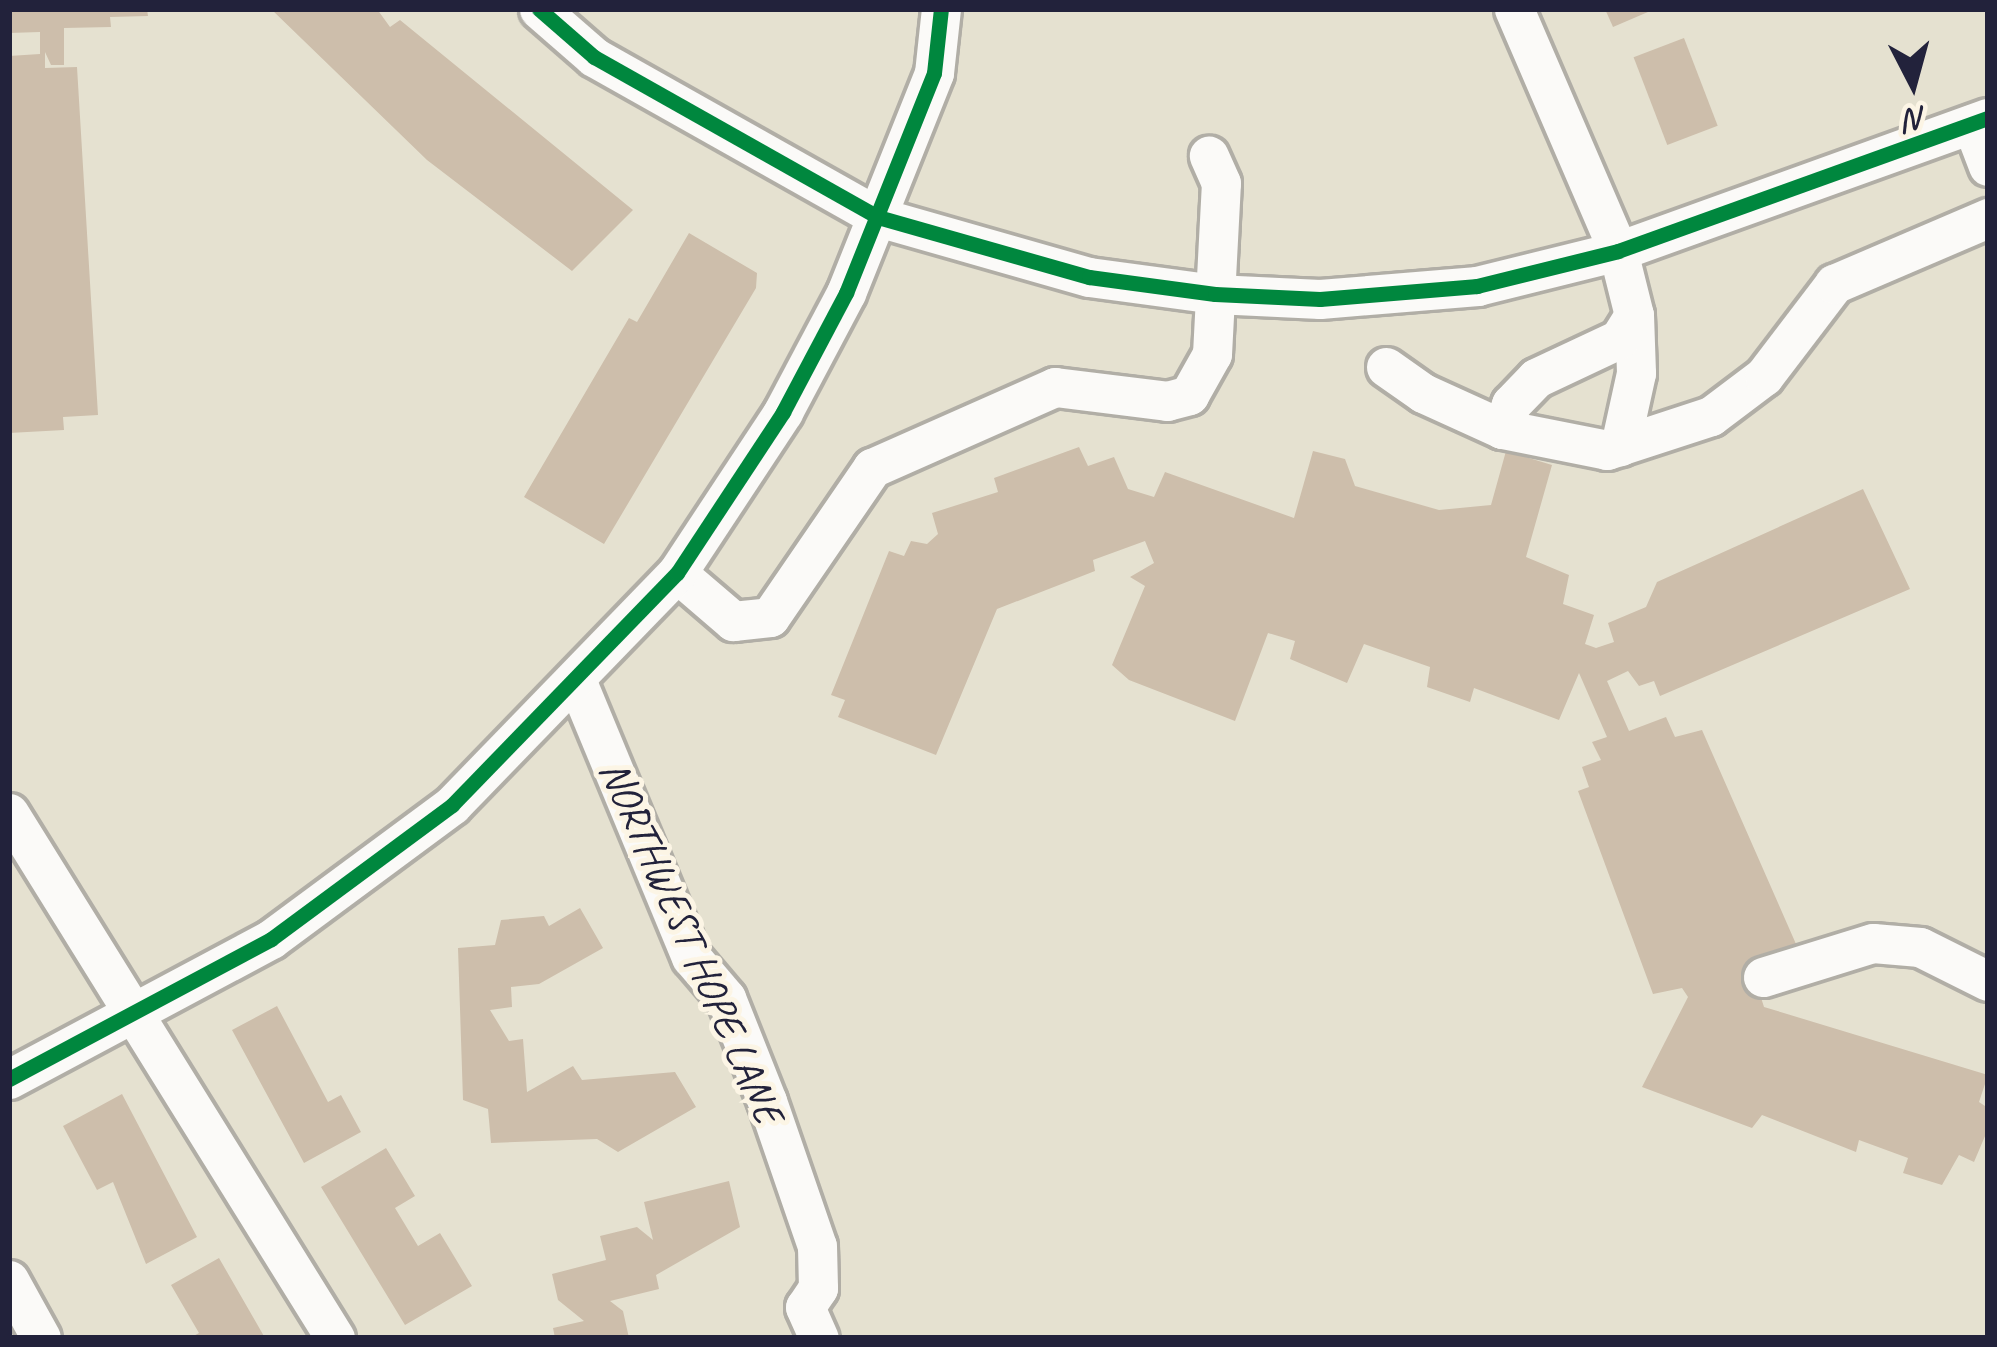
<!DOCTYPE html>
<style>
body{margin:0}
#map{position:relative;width:1997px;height:1347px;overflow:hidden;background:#e5e1d0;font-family:Caveat,sans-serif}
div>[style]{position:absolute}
.building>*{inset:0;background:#cdbeab;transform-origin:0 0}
.roads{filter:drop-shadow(3px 0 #b1aea6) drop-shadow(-3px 0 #b1aea6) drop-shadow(0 3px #b1aea6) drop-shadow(0 -3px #b1aea6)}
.minor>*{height:39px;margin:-19.5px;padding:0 19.5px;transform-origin:19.5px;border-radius:19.5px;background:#fbfaf8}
.cycleway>*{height:15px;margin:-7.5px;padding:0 7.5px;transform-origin:7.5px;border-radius:7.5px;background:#00873e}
span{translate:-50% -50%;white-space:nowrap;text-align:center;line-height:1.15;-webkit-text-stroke:10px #fcf5e5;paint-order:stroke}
.street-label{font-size:42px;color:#22223b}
.frame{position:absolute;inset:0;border:12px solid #22223b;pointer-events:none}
.north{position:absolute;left:1853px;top:24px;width:120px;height:120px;-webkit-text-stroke:9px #fcf5e5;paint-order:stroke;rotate:174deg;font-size:33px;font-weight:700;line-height:48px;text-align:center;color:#22223b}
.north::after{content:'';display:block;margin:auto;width:42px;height:54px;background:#22223b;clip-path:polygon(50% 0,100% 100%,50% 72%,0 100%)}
</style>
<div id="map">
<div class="building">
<div style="clip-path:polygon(9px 9px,147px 9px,148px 16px,110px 17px,111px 27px,64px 28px,64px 65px,51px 65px,45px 52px,45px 68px,77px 67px,98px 415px,63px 417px,64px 430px,9px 433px,9px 56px,40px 54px,40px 32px,9px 33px)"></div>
<div style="clip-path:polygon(271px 9px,377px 9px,390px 27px,400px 20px,633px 210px,572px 271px,427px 160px)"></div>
<div style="clip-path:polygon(1605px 9px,1655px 9px,1613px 27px)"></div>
<div style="left:1684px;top:38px;width:94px;height:54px;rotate:69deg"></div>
<div style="clip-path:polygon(689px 233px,757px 273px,756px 288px,604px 544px,524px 497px,629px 318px,637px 322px)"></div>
<div style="clip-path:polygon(1079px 447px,1088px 466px,1114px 457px,1128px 489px,1154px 497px,1165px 472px,1294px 518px,1313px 451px,1345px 459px,1355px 486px,1439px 510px,1491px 505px,1506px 451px,1552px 465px,1526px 557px,1569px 575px,1563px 604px,1594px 615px,1585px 644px,1596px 648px,1614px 642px,1608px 623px,1646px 607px,1657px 582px,1863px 489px,1910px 589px,1660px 696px,1654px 681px,1639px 686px,1628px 671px,1607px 681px,1629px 731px,1666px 717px,1675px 737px,1702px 730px,1796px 944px,1749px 960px,1764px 1007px,1988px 1075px,1979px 1102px,1988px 1108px,1988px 1129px,1974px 1162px,1959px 1155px,1942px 1185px,1903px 1173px,1908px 1158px,1859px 1140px,1856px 1152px,1762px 1115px,1752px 1128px,1642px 1087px,1688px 997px,1682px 988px,1653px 994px,1578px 791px,1589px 787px,1582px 767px,1601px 760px,1592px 742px,1607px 737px,1579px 673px,1559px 720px,1474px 688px,1470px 702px,1427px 687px,1430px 667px,1364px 644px,1347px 683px,1290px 659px,1295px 641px,1268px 633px,1235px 721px,1129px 680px,1112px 665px,1145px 586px,1130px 577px,1154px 563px,1145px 541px,1093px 560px,1095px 571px,997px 609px,936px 755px,838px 717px,845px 700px,831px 695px,889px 551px,904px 556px,911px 541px,927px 544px,938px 534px,932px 513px,998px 492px,994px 478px)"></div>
<div style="clip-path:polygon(580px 908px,603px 948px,539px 984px,511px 987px,512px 1007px,490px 1010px,509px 1041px,523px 1039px,527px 1092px,573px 1066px,582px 1080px,675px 1072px,696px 1107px,618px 1152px,597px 1139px,491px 1143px,488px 1109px,463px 1100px,458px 948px,495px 945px,501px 920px,544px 916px,549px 926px)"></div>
<div style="clip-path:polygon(277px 1006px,328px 1102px,341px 1095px,361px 1132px,304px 1163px,232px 1030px)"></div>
<div style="clip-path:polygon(122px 1094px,197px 1237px,146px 1264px,113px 1182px,97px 1190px,63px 1126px)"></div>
<div style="clip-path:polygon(386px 1148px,415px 1196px,395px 1208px,418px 1246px,440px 1233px,472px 1286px,405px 1325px,321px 1187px)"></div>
<div style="clip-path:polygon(729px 1181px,740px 1227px,656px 1275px,659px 1289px,610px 1301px,623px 1311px,629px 1338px,555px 1338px,553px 1328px,584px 1321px,558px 1300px,552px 1274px,606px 1260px,600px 1236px,637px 1227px,653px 1240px,644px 1202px)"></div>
<div style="clip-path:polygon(219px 1258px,265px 1338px,190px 1338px,199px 1333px,171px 1285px)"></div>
</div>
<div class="roads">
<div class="minor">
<div style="left:539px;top:9px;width:73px;rotate:41.1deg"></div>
<div style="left:594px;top:57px;width:326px;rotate:29.4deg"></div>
<div style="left:878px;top:217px;width:219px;rotate:15.9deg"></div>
<div style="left:1089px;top:277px;width:127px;rotate:7.7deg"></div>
<div style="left:1215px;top:294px;width:105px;rotate:2.7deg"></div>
<div style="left:1320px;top:299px;width:158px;rotate:-4.7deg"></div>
<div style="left:1477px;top:286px;width:145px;rotate:-13.9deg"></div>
<div style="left:1618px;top:251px;width:393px;rotate:-19.8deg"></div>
<div style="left:1514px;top:9px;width:263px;rotate:66.7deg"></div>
<div style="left:1618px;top:251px;width:66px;rotate:76deg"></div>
<div style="left:1634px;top:315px;width:58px;rotate:88deg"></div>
<div style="left:1636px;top:373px;width:75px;rotate:102.4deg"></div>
<div style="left:1972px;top:124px;width:45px;rotate:69.1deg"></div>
<div style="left:1386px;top:367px;width:45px;rotate:35.1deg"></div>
<div style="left:1423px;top:393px;width:87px;rotate:24.5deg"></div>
<div style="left:1502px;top:429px;width:107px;rotate:11.3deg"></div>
<div style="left:1607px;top:450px;width:109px;rotate:-18.1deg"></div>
<div style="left:1711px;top:416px;width:66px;rotate:-37deg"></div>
<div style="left:1764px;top:376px;width:116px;rotate:-52.7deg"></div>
<div style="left:1834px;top:284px;width:168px;rotate:-23.2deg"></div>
<div style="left:1502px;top:429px;width:27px;rotate:-70deg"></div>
<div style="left:1511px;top:404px;width:36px;rotate:-46deg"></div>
<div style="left:1536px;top:378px;width:92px;rotate:-25.2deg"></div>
<div style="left:1619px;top:339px;width:28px;rotate:-58deg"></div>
<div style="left:677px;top:573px;width:74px;rotate:40.6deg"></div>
<div style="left:733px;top:621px;width:37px;rotate:-6deg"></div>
<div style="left:770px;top:617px;width:181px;rotate:-55.6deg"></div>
<div style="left:872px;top:468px;width:200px;rotate:-23.9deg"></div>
<div style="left:1055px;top:387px;width:113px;rotate:7.1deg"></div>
<div style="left:1167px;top:401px;width:23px;rotate:-15deg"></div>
<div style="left:1189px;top:395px;width:47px;rotate:-60.7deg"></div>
<div style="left:1212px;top:354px;width:171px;rotate:-87deg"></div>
<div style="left:1221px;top:183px;width:30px;rotate:-114deg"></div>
<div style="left:577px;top:682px;width:298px;rotate:67.5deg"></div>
<div style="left:691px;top:957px;width:54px;rotate:49.5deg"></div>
<div style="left:726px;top:998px;width:111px;rotate:68.3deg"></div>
<div style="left:767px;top:1101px;width:153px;rotate:71deg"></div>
<div style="left:817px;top:1246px;width:42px;rotate:88.6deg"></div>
<div style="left:818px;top:1288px;width:23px;rotate:124deg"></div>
<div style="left:805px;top:1307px;width:34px;rotate:66deg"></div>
<div style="left:9px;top:813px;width:618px;rotate:58.16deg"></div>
<div style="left:1763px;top:977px;width:115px;rotate:-17.2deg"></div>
<div style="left:1873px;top:943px;width:47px;rotate:4.9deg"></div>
<div style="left:1920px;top:947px;width:76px;rotate:26.6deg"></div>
<div style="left:9px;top:1079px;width:297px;rotate:-28.1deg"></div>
<div style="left:271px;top:939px;width:225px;rotate:-36.5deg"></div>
<div style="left:452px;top:805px;width:323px;rotate:-45.9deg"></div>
<div style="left:677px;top:573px;width:193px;rotate:-56.6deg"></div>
<div style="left:783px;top:412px;width:135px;rotate:-62.1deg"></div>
<div style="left:846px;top:293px;width:237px;rotate:-68.2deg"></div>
<div style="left:934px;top:73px;width:64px;rotate:-83.8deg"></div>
<div style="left:9px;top:1280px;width:66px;rotate:61.1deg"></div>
</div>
</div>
<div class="cycleway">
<div style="left:539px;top:9px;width:73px;rotate:41.1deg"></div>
<div style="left:594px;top:57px;width:326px;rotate:29.4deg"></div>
<div style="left:878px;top:217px;width:219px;rotate:15.9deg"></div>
<div style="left:1089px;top:277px;width:127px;rotate:7.7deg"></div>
<div style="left:1215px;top:294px;width:105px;rotate:2.7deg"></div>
<div style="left:1320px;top:299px;width:158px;rotate:-4.7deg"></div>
<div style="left:1477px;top:286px;width:145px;rotate:-13.9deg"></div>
<div style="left:1618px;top:251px;width:393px;rotate:-19.8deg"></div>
<div style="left:9px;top:1079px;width:297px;rotate:-28.1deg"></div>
<div style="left:271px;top:939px;width:225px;rotate:-36.5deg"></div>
<div style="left:452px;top:805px;width:323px;rotate:-45.9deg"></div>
<div style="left:677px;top:573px;width:193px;rotate:-56.6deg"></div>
<div style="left:783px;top:412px;width:135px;rotate:-62.1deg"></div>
<div style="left:846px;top:293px;width:237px;rotate:-68.2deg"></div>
<div style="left:934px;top:73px;width:64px;rotate:-83.8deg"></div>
</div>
<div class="street-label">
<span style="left:691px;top:942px;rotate:66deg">NORTHWEST HOPE LANE</span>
</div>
<div class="frame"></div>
<div class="north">N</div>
</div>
